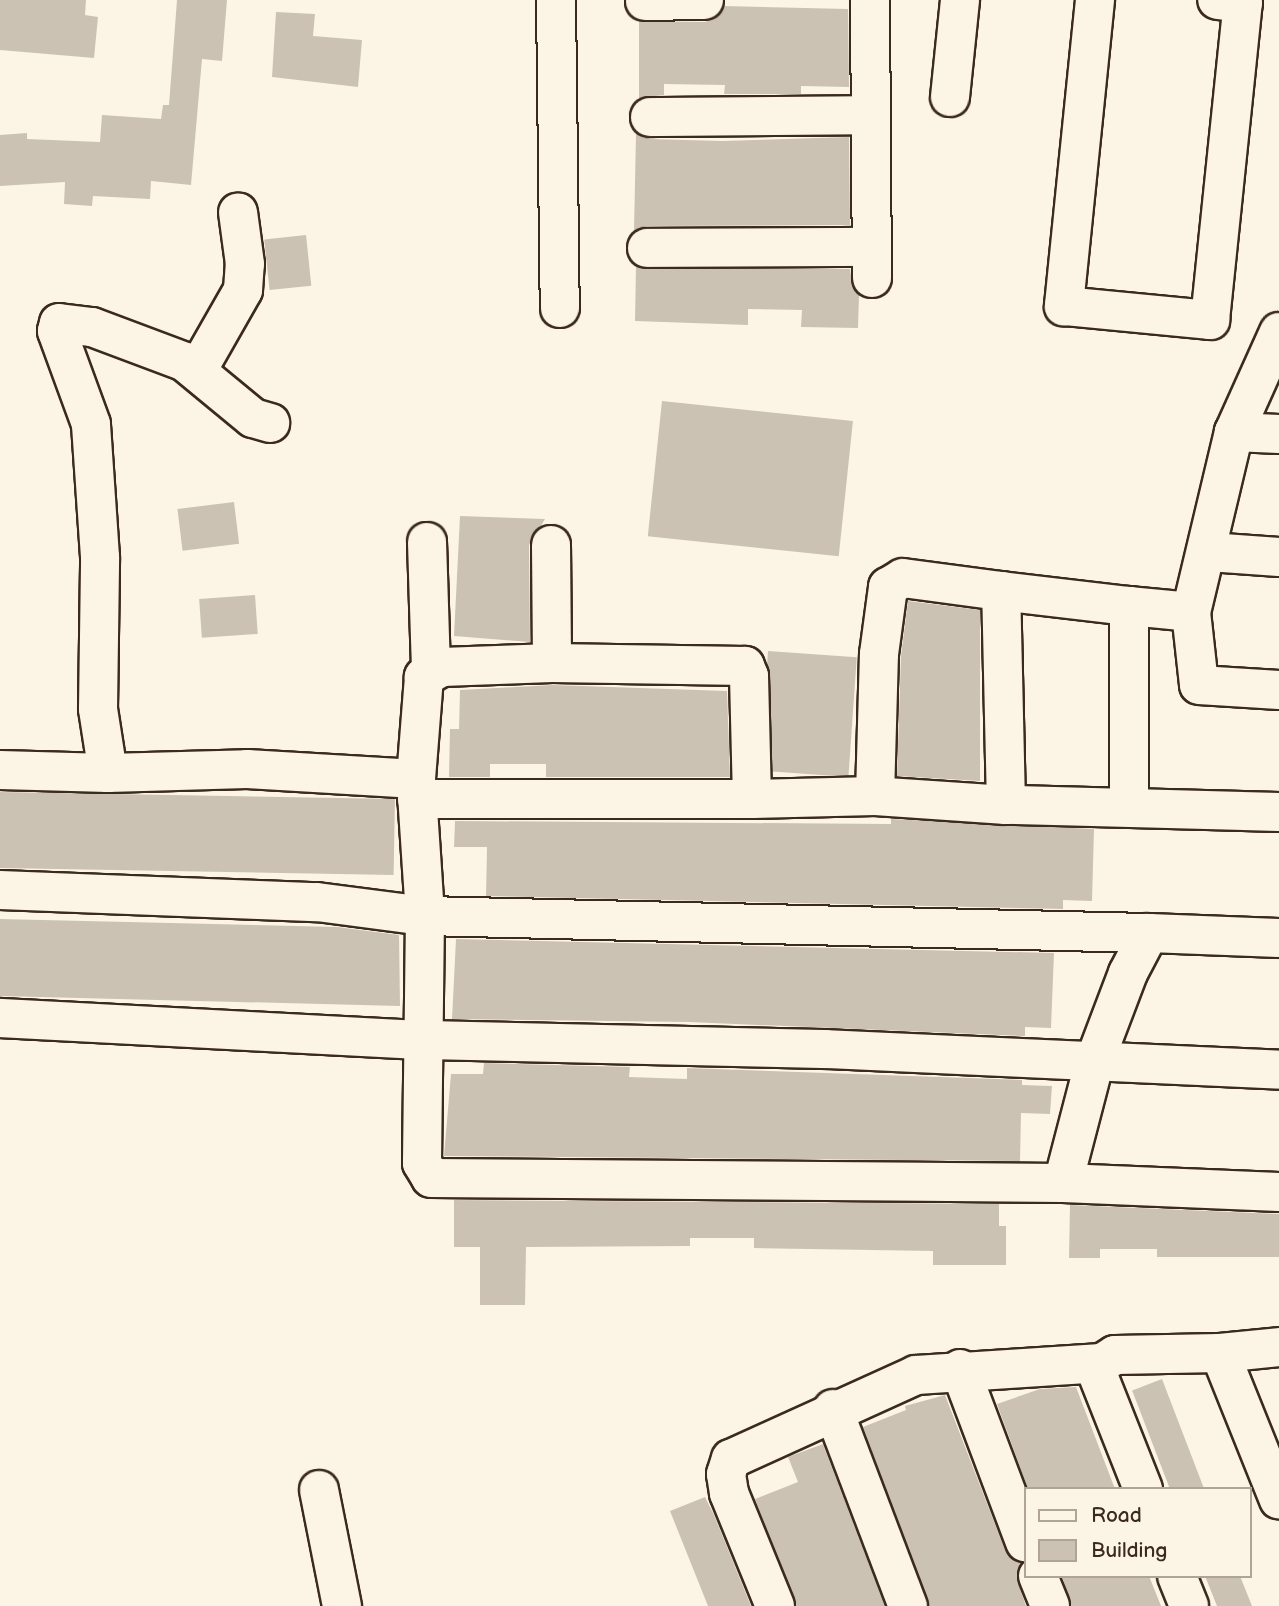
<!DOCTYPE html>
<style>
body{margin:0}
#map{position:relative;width:1279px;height:1606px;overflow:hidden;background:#fcf5e5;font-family:"Balsamiq Sans",sans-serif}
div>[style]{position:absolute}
.building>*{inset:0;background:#ccc2b3;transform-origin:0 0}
.roads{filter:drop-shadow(2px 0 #3b2a1e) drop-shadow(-2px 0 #3b2a1e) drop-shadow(0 2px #3b2a1e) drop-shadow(0 -2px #3b2a1e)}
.minor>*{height:38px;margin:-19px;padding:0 19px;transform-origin:19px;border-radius:19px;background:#fcf5e5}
span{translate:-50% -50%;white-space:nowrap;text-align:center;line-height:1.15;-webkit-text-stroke:7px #fcf5e5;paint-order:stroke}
.legend{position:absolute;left:1024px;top:1487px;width:228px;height:91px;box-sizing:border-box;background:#fcf5e5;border:2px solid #afa495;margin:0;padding:9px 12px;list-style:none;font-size:21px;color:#3b2a1e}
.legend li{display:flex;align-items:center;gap:14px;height:35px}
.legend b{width:35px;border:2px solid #afa495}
</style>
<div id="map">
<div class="building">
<div style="clip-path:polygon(0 0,86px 0,85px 15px,98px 17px,94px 58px,0 50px)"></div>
<div style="clip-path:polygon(177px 0,227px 0,222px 61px,202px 59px,191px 185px,151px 181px,150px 199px,93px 196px,92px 206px,64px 204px,65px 182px,0 186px,0 135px,27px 133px,27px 139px,100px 142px,102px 115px,161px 119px,163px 105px,169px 105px)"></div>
<div style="clip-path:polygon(724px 6px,848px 9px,849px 87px,801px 86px,801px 94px,724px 94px,725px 85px,664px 84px,664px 95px,639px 98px,639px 21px,705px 22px,716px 18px)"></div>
<div style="clip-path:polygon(276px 12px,315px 14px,313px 36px,362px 40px,358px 87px,272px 77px)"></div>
<div style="clip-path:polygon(636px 133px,650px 139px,722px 141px,849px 137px,850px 225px,647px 226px,634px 231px)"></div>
<div style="left:306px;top:235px;width:51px;height:42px;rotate:84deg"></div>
<div style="clip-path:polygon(636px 266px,850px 269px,853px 288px,859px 295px,858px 328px,801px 327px,802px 310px,748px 309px,748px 325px,635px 321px)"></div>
<div style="left:662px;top:401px;width:192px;height:136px;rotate:6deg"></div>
<div style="left:234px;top:502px;width:42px;height:57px;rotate:83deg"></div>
<div style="clip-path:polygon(460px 516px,545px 519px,529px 545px,530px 642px,454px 636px)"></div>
<div style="left:255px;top:595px;width:39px;height:56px;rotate:86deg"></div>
<div style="clip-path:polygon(908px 601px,980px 610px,980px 781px,897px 776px,901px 656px)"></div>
<div style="left:768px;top:651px;width:89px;height:120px;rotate:4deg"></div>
<div style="clip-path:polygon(552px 685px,727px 691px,730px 777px,546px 777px,546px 764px,490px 764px,490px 777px,449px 777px,450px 729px,459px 729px,460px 690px)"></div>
<div style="left:0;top:792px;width:395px;height:76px;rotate:1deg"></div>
<div style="clip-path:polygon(891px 819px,1094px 829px,1092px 901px,1063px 900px,1063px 909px,486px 896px,487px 847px,454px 847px,455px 821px,891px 824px)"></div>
<div style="clip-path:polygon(0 919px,337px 927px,399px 935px,400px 1006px,0 996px)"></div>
<div style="clip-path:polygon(456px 939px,1054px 953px,1051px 1028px,1025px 1027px,1025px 1036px,689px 1022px,452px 1019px)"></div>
<div style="clip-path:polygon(484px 1063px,630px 1067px,629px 1077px,687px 1079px,687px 1068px,1022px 1080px,1022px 1085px,1052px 1086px,1050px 1114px,1021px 1113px,1020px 1161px,444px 1156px,451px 1074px,483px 1074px)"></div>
<div style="clip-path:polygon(454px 1200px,999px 1204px,999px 1226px,1006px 1226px,1006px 1265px,933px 1265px,933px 1251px,754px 1248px,754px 1238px,690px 1238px,690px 1246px,526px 1247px,525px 1305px,480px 1305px,480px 1247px,454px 1247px)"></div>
<div style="clip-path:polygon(1070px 1205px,1279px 1214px,1279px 1257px,1157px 1257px,1157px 1249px,1100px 1249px,1100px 1258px,1069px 1258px)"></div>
<div style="left:1162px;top:1379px;width:118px;height:32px;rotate:69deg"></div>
<div style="clip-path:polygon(1076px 1387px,1115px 1489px,1028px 1489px,997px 1404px,1040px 1389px)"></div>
<div style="clip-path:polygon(945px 1395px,1005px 1550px,1020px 1563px,1018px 1583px,1026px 1606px,929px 1606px,863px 1427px,906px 1410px,905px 1406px)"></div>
<div style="clip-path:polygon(823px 1444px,885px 1606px,796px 1606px,755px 1499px,798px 1482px,788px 1457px)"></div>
<div style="clip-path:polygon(705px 1497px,714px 1515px,751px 1606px,708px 1606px,670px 1511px)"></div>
<div style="clip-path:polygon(1062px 1576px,1149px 1576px,1161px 1606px,1071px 1606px)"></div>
<div style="clip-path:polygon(1205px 1576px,1240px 1576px,1252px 1606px,1217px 1606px)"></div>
</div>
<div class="roads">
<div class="minor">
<div style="left:556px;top:0;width:308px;rotate:89.3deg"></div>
<div style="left:870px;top:0;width:278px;rotate:89.6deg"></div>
<div style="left:1095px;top:0;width:308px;rotate:95.8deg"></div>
<div style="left:1064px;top:306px;width:147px;rotate:5.5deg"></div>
<div style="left:1210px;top:320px;width:319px;rotate:-84.1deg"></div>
<div style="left:1243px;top:3px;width:26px;rotate:-173deg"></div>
<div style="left:645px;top:1px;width:59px;rotate:-1deg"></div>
<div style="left:950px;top:97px;width:98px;rotate:-84.1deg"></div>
<div style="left:650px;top:117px;width:221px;rotate:-0.5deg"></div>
<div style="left:647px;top:248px;width:225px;rotate:-0.3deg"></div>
<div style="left:1279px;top:332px;width:110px;rotate:114.2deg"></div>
<div style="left:1234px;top:432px;width:185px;rotate:103.4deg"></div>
<div style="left:1191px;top:612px;width:73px;rotate:83.7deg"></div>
<div style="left:1199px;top:685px;width:80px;rotate:3.6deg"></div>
<div style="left:198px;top:369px;width:91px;rotate:-60.3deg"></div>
<div style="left:243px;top:290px;width:26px;rotate:-86deg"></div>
<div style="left:245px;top:264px;width:52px;rotate:-97.7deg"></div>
<div style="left:1234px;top:432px;width:45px;rotate:2.5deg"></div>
<div style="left:427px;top:542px;width:127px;rotate:88.2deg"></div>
<div style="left:551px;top:545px;width:118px;rotate:89.5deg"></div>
<div style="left:1209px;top:552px;width:70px;rotate:4.1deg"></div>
<div style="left:0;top:770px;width:108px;rotate:1.6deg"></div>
<div style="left:108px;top:773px;width:139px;rotate:-1.6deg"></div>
<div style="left:247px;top:769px;width:169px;rotate:3.4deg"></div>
<div style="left:108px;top:773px;width:65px;rotate:-98.9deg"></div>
<div style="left:98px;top:709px;width:152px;rotate:-89.2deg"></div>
<div style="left:100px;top:557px;width:133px;rotate:-93.9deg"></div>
<div style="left:91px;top:424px;width:99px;rotate:-110.1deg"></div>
<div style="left:57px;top:331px;width:8px;rotate:-76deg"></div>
<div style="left:59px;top:323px;width:33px;rotate:7deg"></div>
<div style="left:92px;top:327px;width:99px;rotate:20.6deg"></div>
<div style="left:185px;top:362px;width:88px;rotate:39.5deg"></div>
<div style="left:253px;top:418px;width:18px;rotate:16deg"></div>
<div style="left:875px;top:796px;width:142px;rotate:-88.4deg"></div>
<div style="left:879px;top:654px;width:68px;rotate:-82.3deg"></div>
<div style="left:888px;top:587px;width:17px;rotate:-31deg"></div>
<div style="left:903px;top:578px;width:99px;rotate:7.6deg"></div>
<div style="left:417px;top:799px;width:335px"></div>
<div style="left:1006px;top:805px;width:214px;rotate:-91.3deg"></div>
<div style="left:1001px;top:591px;width:129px;rotate:6.7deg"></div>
<div style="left:1129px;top:807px;width:201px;rotate:-90deg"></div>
<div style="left:1129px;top:606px;width:62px;rotate:5.5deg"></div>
<div style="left:1279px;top:812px;width:273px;rotate:-178.5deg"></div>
<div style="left:1006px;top:805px;width:131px;rotate:-176.1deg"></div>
<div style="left:875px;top:796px;width:123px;rotate:178.6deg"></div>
<div style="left:752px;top:799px;width:123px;rotate:-91.4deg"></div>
<div style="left:749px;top:676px;width:11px;rotate:-112deg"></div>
<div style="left:745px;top:666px;width:193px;rotate:-179.1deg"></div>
<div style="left:552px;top:663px;width:110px;rotate:177.9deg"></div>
<div style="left:442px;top:667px;width:21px;rotate:151deg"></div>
<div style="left:424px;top:677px;width:102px;rotate:94.5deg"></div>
<div style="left:416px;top:779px;width:137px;rotate:86.2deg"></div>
<div style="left:425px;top:916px;width:247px;rotate:90.7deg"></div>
<div style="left:422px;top:1163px;width:17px;rotate:59deg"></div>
<div style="left:431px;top:1178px;width:632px;rotate:0.45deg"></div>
<div style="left:1063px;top:1183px;width:216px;rotate:2.4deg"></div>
<div style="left:0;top:890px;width:317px;rotate:2.2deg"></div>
<div style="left:317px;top:902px;width:109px;rotate:7.4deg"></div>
<div style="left:425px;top:916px;width:724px;rotate:1.35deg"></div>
<div style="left:0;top:1018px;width:425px;rotate:3deg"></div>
<div style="left:424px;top:1040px;width:401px;rotate:1.3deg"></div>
<div style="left:825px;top:1049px;width:454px;rotate:2.6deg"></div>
<div style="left:1063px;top:1183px;width:127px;rotate:-75.4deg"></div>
<div style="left:1095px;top:1060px;width:93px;rotate:-69.2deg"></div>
<div style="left:1128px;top:973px;width:45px;rotate:-62.3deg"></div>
<div style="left:1149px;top:933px;width:130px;rotate:2.2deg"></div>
<div style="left:1220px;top:1353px;width:158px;rotate:68.1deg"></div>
<div style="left:960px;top:1369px;width:185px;rotate:69.4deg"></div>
<div style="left:833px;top:1409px;width:211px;rotate:69.2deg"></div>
<div style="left:1143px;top:1489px;width:125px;rotate:-111.6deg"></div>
<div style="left:1097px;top:1373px;width:11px;rotate:-63deg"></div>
<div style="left:1102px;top:1363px;width:15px;rotate:-32deg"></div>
<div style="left:1115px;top:1355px;width:105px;rotate:-1.1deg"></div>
<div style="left:1220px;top:1353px;width:59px;rotate:-5.8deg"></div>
<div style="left:319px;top:1490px;width:118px;rotate:78.8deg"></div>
<div style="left:1038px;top:1576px;width:32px;rotate:68deg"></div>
<div style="left:1177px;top:1576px;width:32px;rotate:68deg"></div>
<div style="left:775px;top:1606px;width:122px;rotate:-112.2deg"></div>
<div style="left:729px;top:1493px;width:19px;rotate:-99deg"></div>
<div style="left:726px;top:1474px;width:16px;rotate:-72deg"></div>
<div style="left:731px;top:1459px;width:203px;rotate:-24.4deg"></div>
<div style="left:916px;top:1375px;width:186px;rotate:-3.7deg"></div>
</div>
</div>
<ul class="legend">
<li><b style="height:9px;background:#fcf5e5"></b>Road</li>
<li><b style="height:19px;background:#ccc2b3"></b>Building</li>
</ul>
</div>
